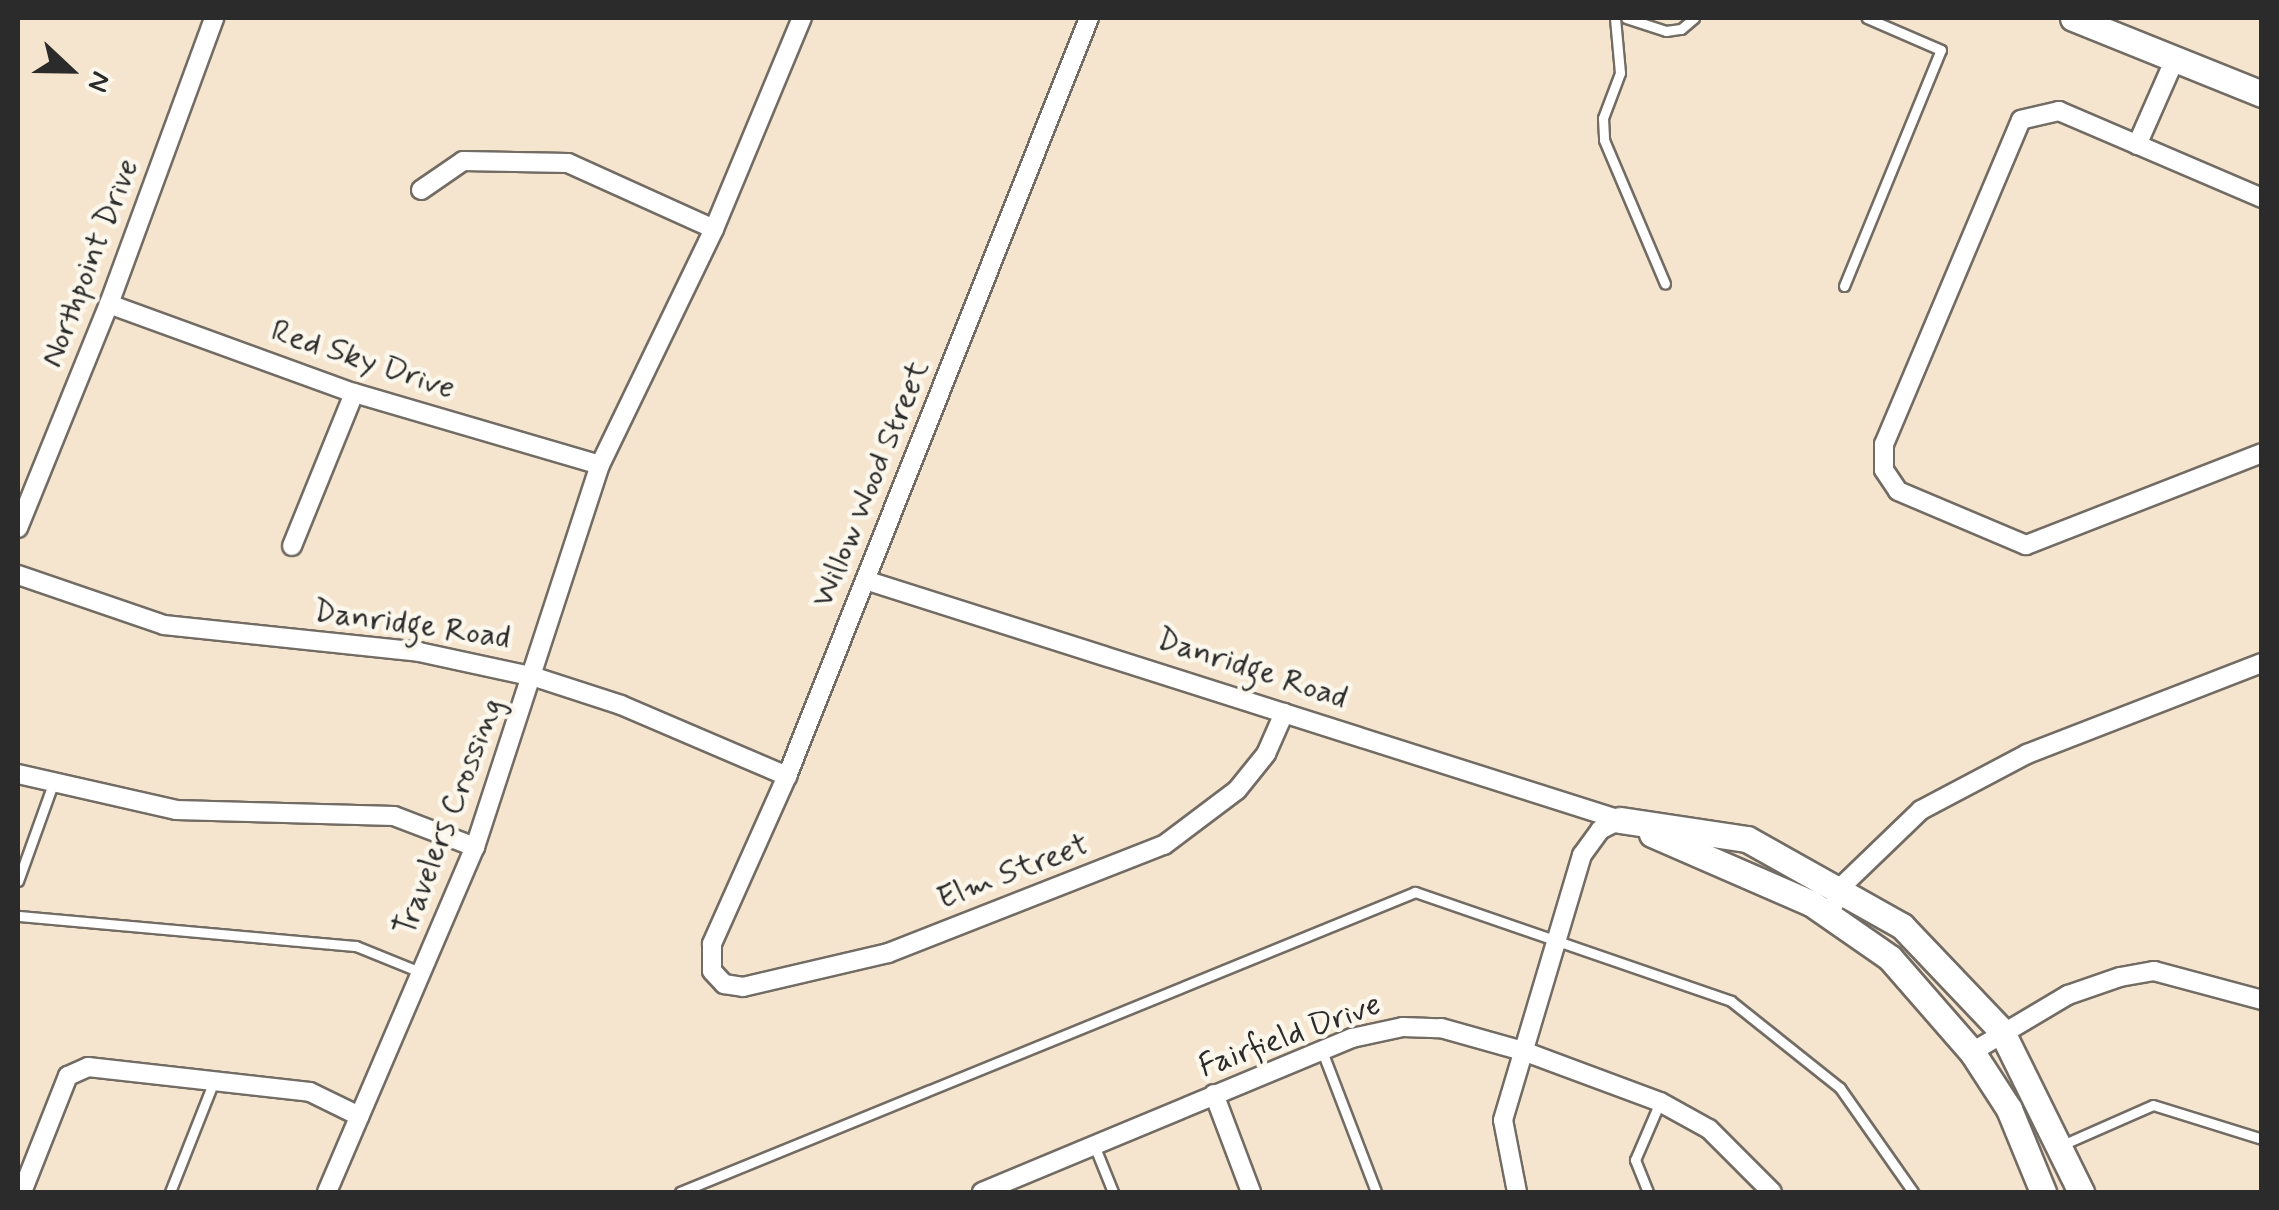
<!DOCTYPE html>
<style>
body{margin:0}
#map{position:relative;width:2279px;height:1210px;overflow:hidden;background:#f6e5ce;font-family:Mynerve,sans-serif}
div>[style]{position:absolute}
.roads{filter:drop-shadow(2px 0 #726c64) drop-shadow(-2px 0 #726c64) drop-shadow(0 2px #726c64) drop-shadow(0 -2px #726c64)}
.lane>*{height:9px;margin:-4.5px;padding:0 4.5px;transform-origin:4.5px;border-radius:4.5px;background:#fff}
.street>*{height:18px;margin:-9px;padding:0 9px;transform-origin:9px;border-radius:9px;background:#fff}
.secondary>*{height:25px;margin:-12.5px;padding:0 12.5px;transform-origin:12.5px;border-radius:12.5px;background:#fff}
span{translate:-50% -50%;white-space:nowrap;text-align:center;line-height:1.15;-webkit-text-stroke:9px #fbf7ec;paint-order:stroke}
.street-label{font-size:32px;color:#2b2b2b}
.frame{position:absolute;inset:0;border:20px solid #2b2b2b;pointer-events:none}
.north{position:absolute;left:20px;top:20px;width:100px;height:100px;-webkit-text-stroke:8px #fbf7ec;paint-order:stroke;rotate:112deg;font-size:28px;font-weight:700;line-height:40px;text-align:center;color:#2b2b2b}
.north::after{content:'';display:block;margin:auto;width:35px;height:45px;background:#2b2b2b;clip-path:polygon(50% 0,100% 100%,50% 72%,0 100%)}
</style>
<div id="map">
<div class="roads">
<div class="lane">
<div style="left:1615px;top:18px;width:55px;rotate:84.8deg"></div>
<div style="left:1620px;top:73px;width:48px;rotate:110.7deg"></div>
<div style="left:1603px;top:118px;width:22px;rotate:87deg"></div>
<div style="left:1604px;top:140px;width:156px;rotate:67deg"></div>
<div style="left:1626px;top:18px;width:42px;rotate:18deg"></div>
<div style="left:1666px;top:31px;width:15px;rotate:-8deg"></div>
<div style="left:1681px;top:29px;width:17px;rotate:-40deg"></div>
<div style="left:1844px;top:286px;width:255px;rotate:-67.7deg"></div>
<div style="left:1941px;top:50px;width:81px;rotate:-156.6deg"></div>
<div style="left:18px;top:881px;width:103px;rotate:-70.2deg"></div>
<div style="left:18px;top:916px;width:339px;rotate:5.1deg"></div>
<div style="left:356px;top:946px;width:69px;rotate:22.1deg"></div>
<div style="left:1322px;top:1051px;width:151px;rotate:69deg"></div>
<div style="left:1094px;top:1145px;width:51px;rotate:68deg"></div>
<div style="left:2062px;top:1145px;width:99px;rotate:-23.7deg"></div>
<div style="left:2153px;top:1105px;width:114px;rotate:17.3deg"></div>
<div style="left:170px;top:1192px;width:119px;rotate:-68.4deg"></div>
<div style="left:680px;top:1192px;width:794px;rotate:-22.2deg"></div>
<div style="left:1415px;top:892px;width:334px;rotate:19deg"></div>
<div style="left:1731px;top:1001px;width:139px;rotate:38.6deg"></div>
<div style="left:1840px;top:1088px;width:127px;rotate:54.9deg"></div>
<div style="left:1648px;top:1192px;width:35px;rotate:-112deg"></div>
<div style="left:1635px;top:1160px;width:63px;rotate:-66.7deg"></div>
</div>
<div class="street">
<div style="left:1089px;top:18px;width:816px;rotate:111.72deg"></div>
<div style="left:787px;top:776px;width:184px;rotate:114.1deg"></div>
<div style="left:712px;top:944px;width:27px;rotate:90deg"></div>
<div style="left:712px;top:971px;width:18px;rotate:47deg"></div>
<div style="left:724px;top:984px;width:19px;rotate:9deg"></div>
<div style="left:743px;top:987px;width:149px;rotate:-13.2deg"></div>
<div style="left:888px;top:953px;width:296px;rotate:-21.4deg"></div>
<div style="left:1164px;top:845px;width:91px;rotate:-37deg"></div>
<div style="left:1237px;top:790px;width:46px;rotate:-51.1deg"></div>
<div style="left:1266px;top:754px;width:45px;rotate:-66.3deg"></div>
<div style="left:2137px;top:145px;width:94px;rotate:-66.2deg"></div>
<div style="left:421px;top:190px;width:51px;rotate:-34.6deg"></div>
<div style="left:463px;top:161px;width:105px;rotate:1.1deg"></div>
<div style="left:568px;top:163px;width:160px;rotate:24.3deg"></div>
<div style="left:2262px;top:198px;width:221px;rotate:-156.8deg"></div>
<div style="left:2059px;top:111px;width:39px;rotate:167deg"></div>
<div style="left:2021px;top:120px;width:352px;rotate:112.9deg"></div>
<div style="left:1884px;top:444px;width:26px;rotate:90deg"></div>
<div style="left:1884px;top:470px;width:25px;rotate:56deg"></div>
<div style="left:1898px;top:491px;width:139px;rotate:22.9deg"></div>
<div style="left:2026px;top:545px;width:253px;rotate:-21.3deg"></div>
<div style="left:109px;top:304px;width:261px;rotate:20deg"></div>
<div style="left:354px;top:393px;width:256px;rotate:16.3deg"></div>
<div style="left:18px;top:528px;width:242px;rotate:-67.9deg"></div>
<div style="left:109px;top:304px;width:305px;rotate:-69.8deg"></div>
<div style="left:292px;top:546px;width:165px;rotate:-67.9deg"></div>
<div style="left:18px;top:575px;width:154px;rotate:18.9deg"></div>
<div style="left:164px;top:625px;width:256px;rotate:6deg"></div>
<div style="left:419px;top:652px;width:119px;rotate:12.2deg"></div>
<div style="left:535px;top:677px;width:90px;rotate:18deg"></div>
<div style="left:621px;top:705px;width:181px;rotate:23.2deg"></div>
<div style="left:865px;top:580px;width:792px;rotate:17.63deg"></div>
<div style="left:18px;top:774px;width:162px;rotate:12.8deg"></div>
<div style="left:176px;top:810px;width:218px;rotate:1.6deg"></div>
<div style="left:394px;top:816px;width:87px;rotate:20.9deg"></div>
<div style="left:1830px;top:914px;width:29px;rotate:-68deg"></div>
<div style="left:1841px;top:887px;width:111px;rotate:-43.9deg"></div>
<div style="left:1921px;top:810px;width:120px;rotate:-27.8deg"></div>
<div style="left:2027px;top:754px;width:252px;rotate:-21.2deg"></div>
<div style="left:1972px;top:1052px;width:112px;rotate:-30.7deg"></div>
<div style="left:2068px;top:995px;width:55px;rotate:-19.1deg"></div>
<div style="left:2120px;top:977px;width:35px;rotate:-10deg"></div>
<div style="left:2154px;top:971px;width:112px;rotate:15deg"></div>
<div style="left:1214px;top:1094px;width:105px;rotate:69.3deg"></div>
<div style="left:22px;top:1192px;width:125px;rotate:-68.4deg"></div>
<div style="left:68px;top:1076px;width:22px;rotate:-24deg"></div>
<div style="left:88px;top:1067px;width:223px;rotate:6.4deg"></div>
<div style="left:310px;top:1092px;width:55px;rotate:26.1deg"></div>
<div style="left:327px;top:1192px;width:375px;rotate:-66.8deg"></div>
<div style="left:475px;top:847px;width:402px;rotate:-71.9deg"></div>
<div style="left:600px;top:465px;width:262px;rotate:-64.2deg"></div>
<div style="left:714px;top:229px;width:229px;rotate:-67.4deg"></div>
<div style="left:982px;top:1192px;width:401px;rotate:-22.6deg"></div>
<div style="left:1352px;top:1038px;width:52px;rotate:-12.2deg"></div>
<div style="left:1403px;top:1027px;width:38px;rotate:2deg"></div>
<div style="left:1441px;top:1028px;width:85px;rotate:15.7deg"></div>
<div style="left:1523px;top:1051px;width:146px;rotate:20.4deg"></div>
<div style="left:1660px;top:1102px;width:56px;rotate:28.9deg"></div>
<div style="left:1709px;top:1129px;width:89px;rotate:45deg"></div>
<div style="left:1517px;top:1192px;width:73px;rotate:-101deg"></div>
<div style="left:1503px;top:1120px;width:277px;rotate:-73.4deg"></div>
<div style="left:1582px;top:855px;width:31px;rotate:-54deg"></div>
<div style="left:1600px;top:830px;width:22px;rotate:-27deg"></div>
</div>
<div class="secondary">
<div style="left:2073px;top:18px;width:204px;rotate:21.9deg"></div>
<div style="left:1620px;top:820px;width:128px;rotate:8.5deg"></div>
<div style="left:1747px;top:839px;width:178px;rotate:29.3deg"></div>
<div style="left:1902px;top:926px;width:144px;rotate:46.4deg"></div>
<div style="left:2001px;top:1030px;width:181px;rotate:63.7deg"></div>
<div style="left:1652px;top:834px;width:173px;rotate:23.5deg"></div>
<div style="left:1811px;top:903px;width:96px;rotate:34.8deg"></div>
<div style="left:1890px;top:958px;width:125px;rotate:48.9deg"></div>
<div style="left:1972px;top:1052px;width:68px;rotate:57deg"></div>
<div style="left:2009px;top:1109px;width:90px;rotate:67.7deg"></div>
</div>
</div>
<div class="street-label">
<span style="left:90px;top:263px;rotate:-69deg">Northpoint Drive</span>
<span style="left:363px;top:360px;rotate:18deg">Red Sky Drive</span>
<span style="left:871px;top:484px;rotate:-68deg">Willow Wood Street</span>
<span style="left:412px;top:625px;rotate:8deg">Danridge Road</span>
<span style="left:1252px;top:669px;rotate:18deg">Danridge Road</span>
<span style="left:449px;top:817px;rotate:-69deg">Travelers Crossing</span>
<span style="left:1013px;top:872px;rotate:-21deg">Elm Street</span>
<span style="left:1290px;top:1036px;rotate:-20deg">Fairfield Drive</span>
</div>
<div class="frame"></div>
<div class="north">N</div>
</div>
